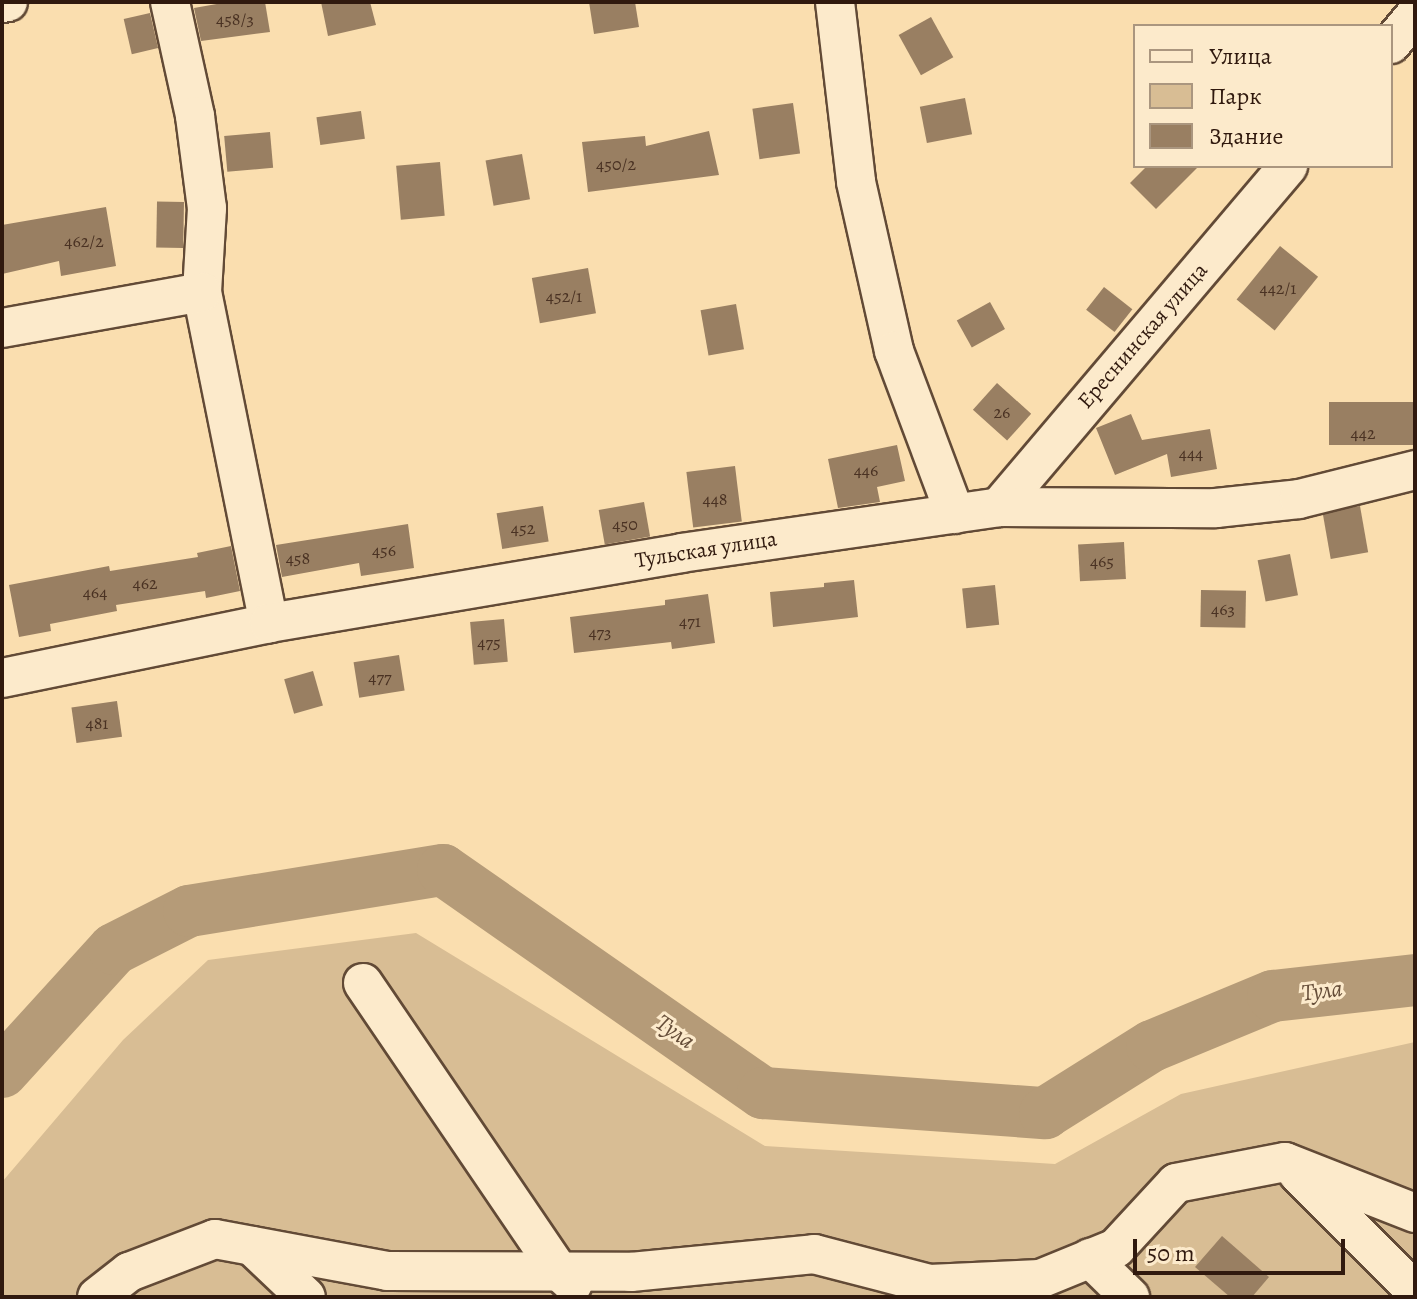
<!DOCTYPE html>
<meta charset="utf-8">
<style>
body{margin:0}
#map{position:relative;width:1417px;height:1299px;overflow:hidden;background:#fadeaf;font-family:Alegreya,serif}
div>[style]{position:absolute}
.green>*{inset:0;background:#d8bd94}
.river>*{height:52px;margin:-26px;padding:0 26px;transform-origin:26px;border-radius:26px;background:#b59b78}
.building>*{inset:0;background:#997f62;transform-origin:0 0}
.roads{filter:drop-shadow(2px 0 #624a36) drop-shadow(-2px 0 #624a36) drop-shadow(0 2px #624a36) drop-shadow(0 -2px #624a36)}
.minor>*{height:38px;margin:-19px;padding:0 19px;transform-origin:19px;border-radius:19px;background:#fceacb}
span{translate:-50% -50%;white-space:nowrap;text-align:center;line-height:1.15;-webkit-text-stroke:6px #fceacb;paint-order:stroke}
.number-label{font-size:18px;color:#4a3223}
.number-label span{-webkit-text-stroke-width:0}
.street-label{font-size:22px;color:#30190e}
.water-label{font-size:24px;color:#654d38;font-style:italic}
.frame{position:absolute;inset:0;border:4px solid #30190e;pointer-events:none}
.legend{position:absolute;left:1133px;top:24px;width:260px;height:144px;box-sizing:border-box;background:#fceacb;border:2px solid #aa967f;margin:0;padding:10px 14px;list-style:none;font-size:24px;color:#30190e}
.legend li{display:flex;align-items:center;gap:16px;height:40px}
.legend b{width:40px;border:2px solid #aa967f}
.scale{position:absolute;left:1133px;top:1239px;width:212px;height:36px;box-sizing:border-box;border:4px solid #30190e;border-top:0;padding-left:10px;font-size:24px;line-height:28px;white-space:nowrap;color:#30190e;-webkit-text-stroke:6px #fceacb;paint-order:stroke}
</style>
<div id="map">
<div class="green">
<div style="clip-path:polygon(416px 933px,765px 1146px,1055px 1164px,1181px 1094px,1415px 1042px,1415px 1297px,2px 1297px,2px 1182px,123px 1040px,208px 960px)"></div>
</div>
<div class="river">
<div style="left:2px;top:1072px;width:166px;rotate:-47.7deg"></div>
<div style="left:114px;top:949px;width:84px;rotate:-26.9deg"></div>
<div style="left:189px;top:911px;width:257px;rotate:-9.2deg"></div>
<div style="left:443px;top:870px;width:390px;rotate:34.9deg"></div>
<div style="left:763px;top:1093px;width:283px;rotate:4.1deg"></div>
<div style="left:1045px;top:1113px;width:126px;rotate:-32.1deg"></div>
<div style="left:1152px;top:1046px;width:131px;rotate:-22.5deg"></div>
<div style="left:1273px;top:996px;width:143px;rotate:-6.4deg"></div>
</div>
<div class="building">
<div style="clip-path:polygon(228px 2px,265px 2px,270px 32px,201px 41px,194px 8px)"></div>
<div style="clip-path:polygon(321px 2px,370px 2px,376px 25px,328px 36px)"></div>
<div style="clip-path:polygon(589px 2px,635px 2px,639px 27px,594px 34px)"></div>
<div style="left:150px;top:13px;width:36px;height:27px;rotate:77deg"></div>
<div style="left:931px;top:17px;width:46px;height:37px;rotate:61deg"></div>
<div style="left:965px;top:98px;width:37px;height:46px;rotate:79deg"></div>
<div style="left:793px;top:103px;width:51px;height:41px;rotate:82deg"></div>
<div style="left:361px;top:111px;width:28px;height:45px;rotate:82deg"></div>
<div style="clip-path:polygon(709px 131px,719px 175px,588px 192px,582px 142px,645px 136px,646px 146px)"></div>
<div style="left:270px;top:132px;width:36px;height:46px;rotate:85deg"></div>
<div style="left:522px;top:154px;width:46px;height:37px;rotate:80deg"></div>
<div style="left:440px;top:162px;width:54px;height:44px;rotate:85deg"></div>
<div style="clip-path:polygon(1147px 166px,1199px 166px,1156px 209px,1130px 183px)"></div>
<div style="left:184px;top:202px;width:46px;height:27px;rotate:91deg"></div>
<div style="clip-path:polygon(106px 207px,116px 266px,61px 276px,59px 261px,2px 274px,2px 225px)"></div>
<div style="left:1280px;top:246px;width:49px;height:69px;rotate:39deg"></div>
<div style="left:588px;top:268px;width:46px;height:57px;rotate:80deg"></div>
<div style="left:1104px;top:287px;width:36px;height:29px;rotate:38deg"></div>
<div style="left:990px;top:302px;width:31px;height:38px;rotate:61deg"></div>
<div style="left:736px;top:304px;width:46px;height:36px;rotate:80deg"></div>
<div style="left:997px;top:383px;width:46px;height:36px;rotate:42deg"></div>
<div style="left:1415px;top:402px;width:43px;height:86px;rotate:90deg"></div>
<div style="clip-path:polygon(1131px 414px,1142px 440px,1210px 429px,1217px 469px,1171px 477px,1167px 454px,1115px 475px,1096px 428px)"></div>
<div style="clip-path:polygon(897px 445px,905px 481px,877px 487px,880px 502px,838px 508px,828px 459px)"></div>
<div style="left:735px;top:466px;width:56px;height:49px;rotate:83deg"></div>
<div style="left:644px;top:502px;width:35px;height:46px;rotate:80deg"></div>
<div style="left:543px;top:506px;width:36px;height:47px;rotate:81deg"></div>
<div style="left:1360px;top:506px;width:47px;height:38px;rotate:80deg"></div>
<div style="clip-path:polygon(408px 524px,414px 568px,361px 576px,359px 563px,282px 577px,276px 545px)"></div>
<div style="left:1124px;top:542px;width:37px;height:46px;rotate:87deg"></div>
<div style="clip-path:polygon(231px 546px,240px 591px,206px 598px,205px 591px,116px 605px,117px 611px,50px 624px,51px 631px,19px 637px,9px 585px,109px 566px,110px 571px,198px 557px,197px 553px)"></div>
<div style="left:1290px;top:554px;width:42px;height:33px;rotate:79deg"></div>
<div style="clip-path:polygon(854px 580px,858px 617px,773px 627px,770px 592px,824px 587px,824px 583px)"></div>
<div style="left:995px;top:585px;width:40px;height:33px;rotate:84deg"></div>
<div style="left:1201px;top:590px;width:45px;height:37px;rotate:1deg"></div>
<div style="clip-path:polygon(708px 594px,715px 643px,672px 649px,671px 642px,574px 653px,570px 617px,665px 605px,665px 600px)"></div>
<div style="left:504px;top:619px;width:43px;height:34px;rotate:85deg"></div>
<div style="left:399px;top:655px;width:36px;height:46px;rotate:81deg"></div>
<div style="left:313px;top:671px;width:36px;height:30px;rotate:74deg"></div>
<div style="left:117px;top:701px;width:36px;height:46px;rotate:82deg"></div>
<div style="clip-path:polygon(1222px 1236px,1269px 1277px,1252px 1297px,1230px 1297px,1195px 1267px)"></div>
</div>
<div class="roads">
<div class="minor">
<div style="left:170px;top:2px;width:117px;rotate:77.6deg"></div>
<div style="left:195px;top:116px;width:93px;rotate:82.6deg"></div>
<div style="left:207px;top:208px;width:84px;rotate:93.4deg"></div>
<div style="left:202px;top:292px;width:338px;rotate:78.6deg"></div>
<div style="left:835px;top:2px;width:181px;rotate:83.3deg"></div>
<div style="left:856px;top:182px;width:173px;rotate:77.3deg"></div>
<div style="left:894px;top:351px;width:174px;rotate:69.5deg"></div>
<div style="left:2px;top:3px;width:6px;rotate:-9deg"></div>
<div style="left:1391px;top:44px;width:38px;rotate:-50deg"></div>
<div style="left:2px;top:328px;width:203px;rotate:-10.2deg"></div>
<div style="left:999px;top:507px;width:447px;rotate:-49.7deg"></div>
<div style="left:2px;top:678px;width:273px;rotate:-11.6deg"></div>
<div style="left:269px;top:623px;width:418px;rotate:-9.6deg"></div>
<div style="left:681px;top:553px;width:321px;rotate:-8.2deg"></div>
<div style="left:999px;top:507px;width:217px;rotate:0.3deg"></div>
<div style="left:1216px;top:508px;width:83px;rotate:-6.2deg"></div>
<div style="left:1299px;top:499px;width:120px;rotate:-14deg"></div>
<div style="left:363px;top:983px;width:348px;rotate:55.8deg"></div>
<div style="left:559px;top:1271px;width:19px;rotate:43deg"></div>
<div style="left:1298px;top:1174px;width:165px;rotate:45deg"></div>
<div style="left:252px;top:1246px;width:74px;rotate:43.4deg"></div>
<div style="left:1090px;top:1258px;width:56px;rotate:44.3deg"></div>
<div style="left:97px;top:1297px;width:41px;rotate:-38deg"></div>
<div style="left:129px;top:1272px;width:92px;rotate:-21deg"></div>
<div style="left:215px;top:1239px;width:175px;rotate:10.5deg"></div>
<div style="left:387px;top:1271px;width:244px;rotate:0.2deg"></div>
<div style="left:631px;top:1272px;width:184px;rotate:-5.6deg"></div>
<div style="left:814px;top:1254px;width:119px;rotate:14.6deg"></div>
<div style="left:929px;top:1284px;width:111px;rotate:-2.6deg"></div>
<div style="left:1040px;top:1279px;width:82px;rotate:-22.2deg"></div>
<div style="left:1116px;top:1248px;width:88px;rotate:-47.3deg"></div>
<div style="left:1176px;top:1183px;width:111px;rotate:-10.9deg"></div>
<div style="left:1285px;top:1162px;width:140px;rotate:21.4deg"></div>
</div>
</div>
<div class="number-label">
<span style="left:235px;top:19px">458/3</span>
<span style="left:616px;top:164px">450/2</span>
<span style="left:84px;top:241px">462/2</span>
<span style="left:1278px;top:288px">442/1</span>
<span style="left:564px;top:296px">452/1</span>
<span style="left:1002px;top:412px">26</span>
<span style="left:1363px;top:433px">442</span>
<span style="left:1191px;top:453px">444</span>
<span style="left:866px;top:470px">446</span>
<span style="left:715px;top:499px">448</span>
<span style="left:625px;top:524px">450</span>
<span style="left:523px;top:528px">452</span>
<span style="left:384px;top:550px">456</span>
<span style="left:298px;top:558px">458</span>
<span style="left:1102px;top:561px">465</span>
<span style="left:145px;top:583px">462</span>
<span style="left:95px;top:592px">464</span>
<span style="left:1223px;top:609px">463</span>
<span style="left:690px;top:621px">471</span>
<span style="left:600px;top:632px">473</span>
<span style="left:489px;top:642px">475</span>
<span style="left:380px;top:677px">477</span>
<span style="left:97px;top:723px">481</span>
</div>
<div class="street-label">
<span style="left:1143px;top:336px;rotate:-49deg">Ереснинская улица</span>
<span style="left:706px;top:550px;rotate:-9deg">Тульская улица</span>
</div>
<div class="water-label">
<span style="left:1322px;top:991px;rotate:-7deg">Тула</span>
<span style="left:675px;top:1032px;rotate:35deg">Тула</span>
</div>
<div class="frame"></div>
<ul class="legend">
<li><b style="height:10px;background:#fceacb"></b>Улица</li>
<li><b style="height:22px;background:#d8bd94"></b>Парк</li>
<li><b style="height:22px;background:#997f62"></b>Здание</li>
</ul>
<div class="scale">50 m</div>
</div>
